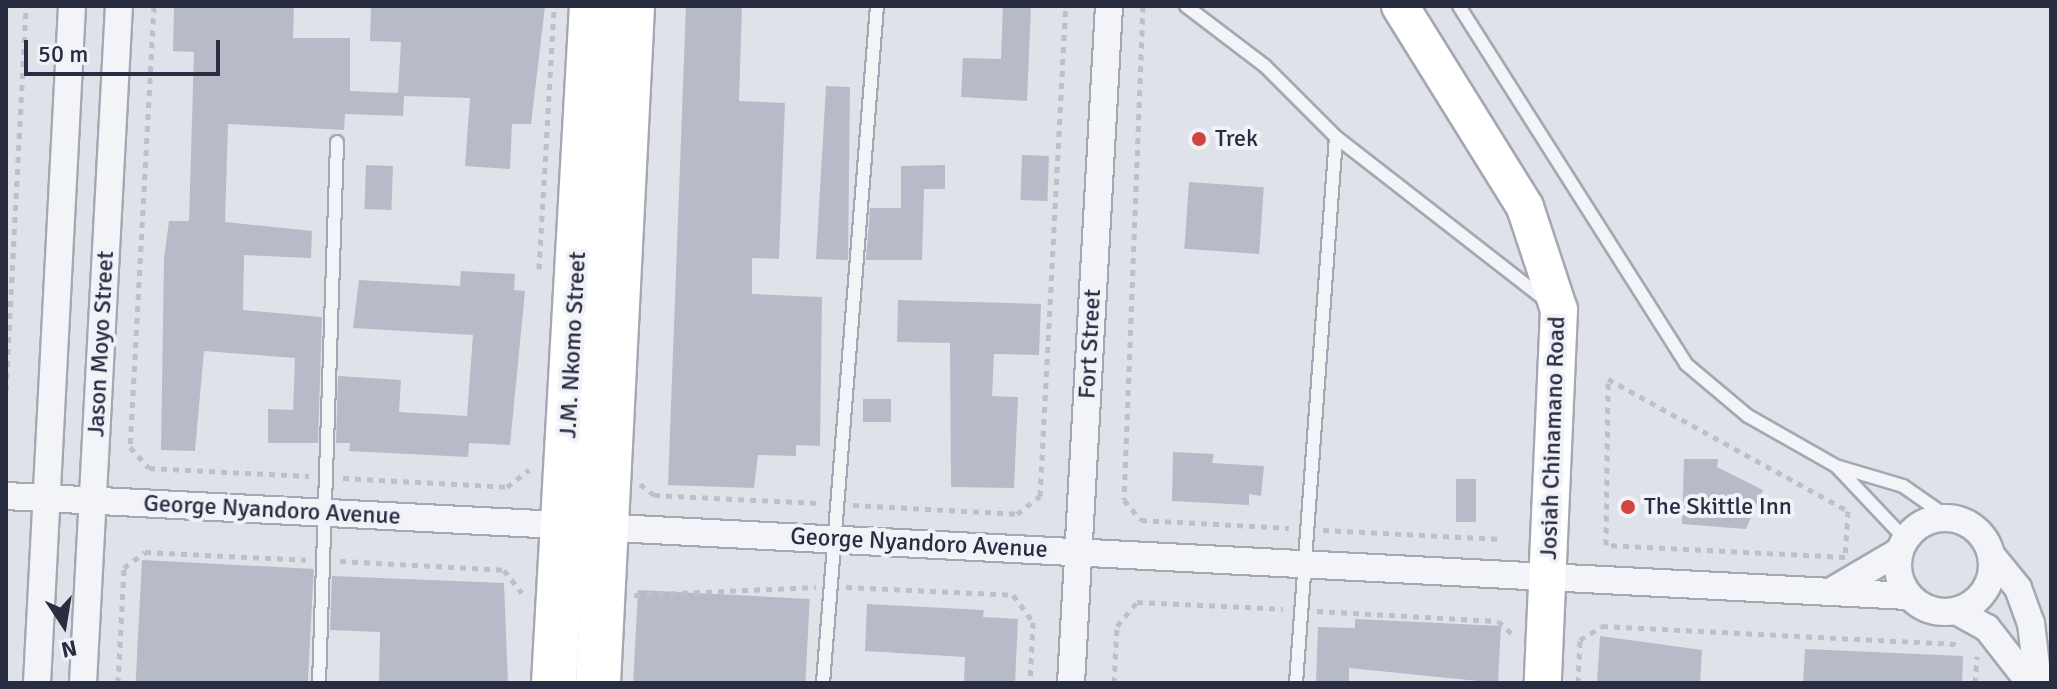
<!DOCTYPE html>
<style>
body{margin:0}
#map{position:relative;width:2057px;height:689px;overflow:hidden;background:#e0e2ea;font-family:Signika,sans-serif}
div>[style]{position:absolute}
.building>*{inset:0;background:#b7bbc7;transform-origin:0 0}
.path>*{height:5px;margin-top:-2.5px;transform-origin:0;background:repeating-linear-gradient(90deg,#bec0c9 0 6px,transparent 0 12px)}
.roads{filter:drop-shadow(2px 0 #a5a8b4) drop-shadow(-2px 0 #a5a8b4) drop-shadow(0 2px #a5a8b4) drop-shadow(0 -2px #a5a8b4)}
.lane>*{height:12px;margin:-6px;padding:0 6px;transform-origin:6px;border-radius:6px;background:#f3f4f8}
.street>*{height:26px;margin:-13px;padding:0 13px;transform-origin:13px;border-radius:13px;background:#f3f4f8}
.street>.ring{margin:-13px;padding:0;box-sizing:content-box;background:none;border:26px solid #f3f4f8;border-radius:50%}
.secondary>*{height:36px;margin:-18px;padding:0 18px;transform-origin:18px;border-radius:18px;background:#fff}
.highway>*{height:44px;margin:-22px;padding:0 22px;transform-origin:22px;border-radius:22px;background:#fff}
.dots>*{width:22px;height:22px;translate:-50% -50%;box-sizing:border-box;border:4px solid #f0f2f7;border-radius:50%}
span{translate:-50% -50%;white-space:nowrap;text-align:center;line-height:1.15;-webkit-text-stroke:8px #f0f2f7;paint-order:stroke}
.poi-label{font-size:24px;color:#282d42}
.left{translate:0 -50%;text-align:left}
.street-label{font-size:24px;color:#282d42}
.frame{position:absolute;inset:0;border:8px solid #282d42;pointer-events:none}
.north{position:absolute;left:24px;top:585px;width:80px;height:80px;-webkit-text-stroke:6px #f0f2f7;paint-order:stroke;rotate:168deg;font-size:22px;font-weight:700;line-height:32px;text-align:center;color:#282d42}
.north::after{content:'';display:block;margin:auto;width:28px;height:36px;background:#282d42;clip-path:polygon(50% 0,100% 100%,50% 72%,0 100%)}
.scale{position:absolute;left:24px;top:40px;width:196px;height:36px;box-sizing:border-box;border:4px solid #282d42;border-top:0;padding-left:10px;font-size:24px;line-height:28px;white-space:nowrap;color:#282d42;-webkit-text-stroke:6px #f0f2f7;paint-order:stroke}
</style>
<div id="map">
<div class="building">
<div style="clip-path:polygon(174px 6px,294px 6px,293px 38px,350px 38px,350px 91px,398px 93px,401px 42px,370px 41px,371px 6px,545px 6px,531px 124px,512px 124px,510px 169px,465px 166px,470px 98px,404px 96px,403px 116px,345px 114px,344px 130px,228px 124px,225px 222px,312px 231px,311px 258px,244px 255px,243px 310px,322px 317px,318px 443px,268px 443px,268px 409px,293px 410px,295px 358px,204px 351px,195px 451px,161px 450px,164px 259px,169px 221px,189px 221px,194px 52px,173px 51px)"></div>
<div style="clip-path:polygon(686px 6px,742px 6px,739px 101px,785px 103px,779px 259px,752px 258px,752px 294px,822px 297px,820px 446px,796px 445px,796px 456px,758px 455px,754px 488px,668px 485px)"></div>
<div style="clip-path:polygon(1003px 6px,1031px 6px,1027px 101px,961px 97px,963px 58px,1001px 59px)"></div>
<div style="clip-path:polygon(826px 86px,850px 87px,848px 260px,816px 259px)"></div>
<div style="left:1022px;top:155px;width:27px;height:45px;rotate:2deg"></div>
<div style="left:366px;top:165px;width:27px;height:44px;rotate:2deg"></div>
<div style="clip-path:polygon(945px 165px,945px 189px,924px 189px,922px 260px,866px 260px,870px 208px,901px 208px,901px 166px)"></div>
<div style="left:1189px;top:182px;width:75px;height:67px;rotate:4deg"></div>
<div style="clip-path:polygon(461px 271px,515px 274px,514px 290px,525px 291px,510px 445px,469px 443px,468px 457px,349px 451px,350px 443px,336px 443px,338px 376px,401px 380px,399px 412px,467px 416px,473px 335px,353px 328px,359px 280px,460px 286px)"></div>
<div style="clip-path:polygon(898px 300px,1041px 304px,1039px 355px,994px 354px,992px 396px,1018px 397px,1014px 488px,951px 487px,950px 343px,897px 342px)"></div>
<div style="left:863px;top:399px;width:28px;height:23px"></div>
<div style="clip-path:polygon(1173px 452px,1214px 454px,1212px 463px,1264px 466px,1261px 496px,1249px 494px,1249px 505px,1172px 501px)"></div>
<div style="clip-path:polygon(1684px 459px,1718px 459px,1717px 467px,1763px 490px,1746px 529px,1682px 524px)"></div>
<div style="left:1456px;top:479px;width:20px;height:43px"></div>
<div style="left:142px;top:560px;width:172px;height:123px;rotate:3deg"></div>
<div style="clip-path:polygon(332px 576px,504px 583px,508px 683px,379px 683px,380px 632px,330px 630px)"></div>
<div style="left:638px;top:590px;width:172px;height:93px;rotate:3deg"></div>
<div style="clip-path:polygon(867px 604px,984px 610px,983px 617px,1018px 619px,1015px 683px,964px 683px,965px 657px,865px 651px)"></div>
<div style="clip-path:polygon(1355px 619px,1501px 626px,1498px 683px,1349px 668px,1349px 683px,1316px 683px,1318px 627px,1355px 628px)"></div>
<div style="clip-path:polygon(1600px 636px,1702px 650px,1700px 683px,1597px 683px)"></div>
<div style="clip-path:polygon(1805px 649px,1963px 656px,1962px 683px,1803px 683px)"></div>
</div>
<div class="path">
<div style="left:154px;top:6px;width:442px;rotate:93.1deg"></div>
<div style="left:130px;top:447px;width:28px;rotate:48deg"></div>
<div style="left:149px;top:468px;width:160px;rotate:2.9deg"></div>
<div style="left:1143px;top:6px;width:494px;rotate:92.2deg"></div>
<div style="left:1124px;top:500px;width:26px;rotate:50deg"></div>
<div style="left:1141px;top:520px;width:148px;rotate:3.1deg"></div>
<div style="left:539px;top:269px;width:263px;rotate:-86.7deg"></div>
<div style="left:1608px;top:379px;width:274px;rotate:28.8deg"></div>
<div style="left:1848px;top:511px;width:46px;rotate:93.7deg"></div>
<div style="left:1845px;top:557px;width:239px;rotate:-177.1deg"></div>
<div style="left:1606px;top:545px;width:166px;rotate:-89.3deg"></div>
<div style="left:6px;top:390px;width:385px;rotate:-87deg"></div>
<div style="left:343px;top:478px;width:164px;rotate:3.1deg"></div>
<div style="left:507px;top:487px;width:28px;rotate:-38deg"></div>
<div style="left:640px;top:484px;width:18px;rotate:38deg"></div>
<div style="left:654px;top:495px;width:165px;rotate:2.8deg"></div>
<div style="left:853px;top:505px;width:164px;rotate:3.1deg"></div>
<div style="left:1017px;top:514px;width:29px;rotate:-38deg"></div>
<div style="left:1040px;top:496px;width:491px;rotate:-87deg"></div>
<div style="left:1323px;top:530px;width:179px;rotate:2.9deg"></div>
<div style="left:340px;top:561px;width:164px;rotate:3.1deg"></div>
<div style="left:504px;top:570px;width:29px;rotate:52deg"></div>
<div style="left:846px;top:587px;width:167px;rotate:2.7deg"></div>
<div style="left:1013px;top:595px;width:34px;rotate:53deg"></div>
<div style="left:1033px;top:622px;width:61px;rotate:92.8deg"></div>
<div style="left:634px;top:595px;width:182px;rotate:-2.5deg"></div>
<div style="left:1317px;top:611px;width:181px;rotate:3.2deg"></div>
<div style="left:1498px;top:621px;width:24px;rotate:42deg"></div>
<div style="left:118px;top:683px;width:115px;rotate:-87deg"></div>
<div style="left:124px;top:568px;width:26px;rotate:-37deg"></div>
<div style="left:145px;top:552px;width:161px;rotate:2.8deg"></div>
<div style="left:1114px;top:683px;width:57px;rotate:-87deg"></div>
<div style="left:1117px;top:626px;width:31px;rotate:-50deg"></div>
<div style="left:1137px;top:602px;width:146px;rotate:2.7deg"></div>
<div style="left:1578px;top:683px;width:43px;rotate:-87.3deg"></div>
<div style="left:1580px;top:640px;width:26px;rotate:-32deg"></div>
<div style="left:1602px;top:626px;width:360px;rotate:2.9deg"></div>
<div style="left:1975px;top:683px;width:27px;rotate:-86deg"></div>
</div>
<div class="roads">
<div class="lane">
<div style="left:1186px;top:6px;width:99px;rotate:37.2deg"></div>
<div style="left:1265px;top:66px;width:100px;rotate:45deg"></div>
<div style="left:1336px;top:137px;width:267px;rotate:37.9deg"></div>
<div style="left:1459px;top:6px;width:424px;rotate:57.6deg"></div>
<div style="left:1686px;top:364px;width:81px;rotate:40deg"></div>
<div style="left:1748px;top:416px;width:101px;rotate:29.6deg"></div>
<div style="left:1836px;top:466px;width:100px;rotate:46.6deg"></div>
<div style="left:1839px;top:467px;width:67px;rotate:16.5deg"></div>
<div style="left:1903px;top:486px;width:56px;rotate:34.8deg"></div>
<div style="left:319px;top:683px;width:541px;rotate:-88.09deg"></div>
<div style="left:823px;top:683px;width:679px;rotate:-85.44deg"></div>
<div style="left:1296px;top:683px;width:547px;rotate:-85.81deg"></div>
</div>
<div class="street">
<div style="left:6px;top:496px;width:1905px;rotate:3.01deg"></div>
<div class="ring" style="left:1898px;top:518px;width:68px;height:68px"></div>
<div style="left:1992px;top:556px;width:41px;rotate:50.9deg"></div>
<div style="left:2018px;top:588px;width:37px;rotate:70deg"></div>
<div style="left:2031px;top:623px;width:60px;rotate:83.3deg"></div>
<div style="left:1835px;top:589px;width:73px;rotate:-30.4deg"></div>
<div style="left:1956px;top:611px;width:35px;rotate:29deg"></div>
<div style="left:1987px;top:628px;width:70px;rotate:52deg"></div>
<div style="left:37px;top:683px;width:678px;rotate:-87.04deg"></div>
<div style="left:83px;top:683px;width:678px;rotate:-86.96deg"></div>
<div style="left:1071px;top:683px;width:678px;rotate:-86.79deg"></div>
</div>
<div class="secondary">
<div style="left:1400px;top:6px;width:237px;rotate:58.1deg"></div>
<div style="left:1525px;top:207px;width:108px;rotate:71.7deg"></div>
<div style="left:1559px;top:310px;width:373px;rotate:92.5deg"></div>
</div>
<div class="highway">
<div style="left:554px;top:683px;width:678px;rotate:-86.79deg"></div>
<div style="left:598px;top:683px;width:678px;rotate:-87.12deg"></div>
</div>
</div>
<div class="dots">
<div style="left:1199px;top:139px;background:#d24442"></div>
<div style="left:1628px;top:507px;background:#d24442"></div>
</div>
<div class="poi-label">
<span class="left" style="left:1215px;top:139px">Trek</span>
<span class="left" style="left:1644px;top:507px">The Skittle Inn</span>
</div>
<div class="street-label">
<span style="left:101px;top:344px;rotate:-87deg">Jason Moyo Street</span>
<span style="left:1090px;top:344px;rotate:-87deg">Fort Street</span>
<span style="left:573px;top:345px;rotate:-87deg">J.M. Nkomo Street</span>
<span style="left:1553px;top:438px;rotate:-88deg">Josiah Chinamano Road</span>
<span style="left:272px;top:510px;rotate:3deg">George Nyandoro Avenue</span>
<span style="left:919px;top:543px;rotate:3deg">George Nyandoro Avenue</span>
</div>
<div class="frame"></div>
<div class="north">N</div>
<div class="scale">50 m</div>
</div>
